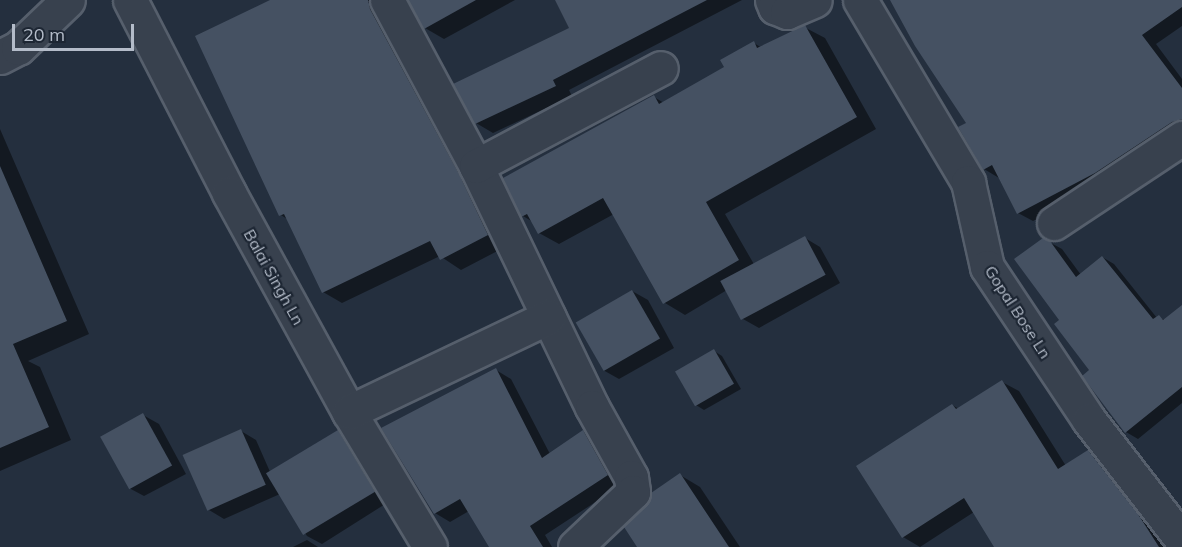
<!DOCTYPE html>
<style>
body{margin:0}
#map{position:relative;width:1182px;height:547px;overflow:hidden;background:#242f3e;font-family:Mulish,sans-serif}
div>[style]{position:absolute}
.shadow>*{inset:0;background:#0007}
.building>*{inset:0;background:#455162;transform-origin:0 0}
.roads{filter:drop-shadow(2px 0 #565f6c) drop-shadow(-2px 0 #565f6c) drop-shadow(0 2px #565f6c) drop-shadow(0 -2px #565f6c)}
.minor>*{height:33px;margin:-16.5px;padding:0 16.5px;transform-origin:16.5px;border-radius:16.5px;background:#38414e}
.tertiary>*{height:33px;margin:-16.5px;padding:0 16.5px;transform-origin:16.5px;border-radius:16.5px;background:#38414e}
span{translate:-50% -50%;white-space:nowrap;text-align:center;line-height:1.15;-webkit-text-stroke:4.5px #1d2633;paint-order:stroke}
.street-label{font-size:16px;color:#b4bcc9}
.scale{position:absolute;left:12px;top:24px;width:122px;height:27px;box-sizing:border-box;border:3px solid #b4bcc9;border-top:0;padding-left:8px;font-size:18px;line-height:21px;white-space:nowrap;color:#b4bcc9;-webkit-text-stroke:4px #1d2633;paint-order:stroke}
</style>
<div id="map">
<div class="shadow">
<div style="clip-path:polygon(273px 0,392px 0,507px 246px,461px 270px,440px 256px,342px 303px,323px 292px,287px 219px,281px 215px,197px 37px)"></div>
<div style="clip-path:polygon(410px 0,515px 0,444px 39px,425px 28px)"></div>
<div style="clip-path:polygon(556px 0,742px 0,569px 90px,572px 96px,493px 133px,476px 123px,571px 29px)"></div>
<div style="clip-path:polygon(891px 0,1182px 0,1182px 26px,1156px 44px,1182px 79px,1182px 133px,1110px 181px,1033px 221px,1018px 213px,999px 178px,984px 169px,968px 124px)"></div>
<div style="clip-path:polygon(804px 27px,825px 38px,876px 129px,725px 214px,755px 266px,805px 238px,820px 247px,840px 283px,759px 328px,743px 319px,727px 290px,685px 315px,665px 303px,614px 214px,559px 244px,539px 233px,533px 222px,523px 216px,654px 97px,664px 103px,726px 68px,754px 43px,762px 48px)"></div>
<div style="clip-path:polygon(0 129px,89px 334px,28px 361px,40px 367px,71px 440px,0 471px)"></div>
<div style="clip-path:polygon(1049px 242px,1062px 249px,1081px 275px,1102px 257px,1114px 264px,1157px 318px,1166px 320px,1182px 307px,1182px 403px,1138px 439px,1126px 432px,1061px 320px)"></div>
<div style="clip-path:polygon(632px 291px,648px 300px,674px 348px,619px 379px,603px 370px)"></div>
<div style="clip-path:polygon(714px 351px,722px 356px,741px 389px,704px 410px,696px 405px)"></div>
<div style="clip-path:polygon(496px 370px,511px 379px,550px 454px,584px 432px,599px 441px,623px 484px,545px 535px,552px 547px,491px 547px,469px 511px,450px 522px,435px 513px)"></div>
<div style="clip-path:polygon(1002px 382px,1019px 391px,1066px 466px,1088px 452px,1105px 461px,1172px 547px,996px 547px,974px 512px,920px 547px,903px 537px,952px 405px,959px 409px)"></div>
<div style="clip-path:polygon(143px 415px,159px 424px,186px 474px,144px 496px,129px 488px)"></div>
<div style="clip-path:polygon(241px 431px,256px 440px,271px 474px,338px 432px,353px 440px,390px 501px,322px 544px,307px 536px,280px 494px,224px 519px,209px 510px)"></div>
<div style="clip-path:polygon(680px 475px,700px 487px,740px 547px,639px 547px)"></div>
<div style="clip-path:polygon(307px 540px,318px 547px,293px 547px)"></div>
</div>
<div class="building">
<div style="clip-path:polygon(270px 0,368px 0,370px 9px,459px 174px,488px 235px,440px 260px,430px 241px,322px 293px,284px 214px,279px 216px,195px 36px)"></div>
<div style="clip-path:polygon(408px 0,476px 0,424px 29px)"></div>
<div style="clip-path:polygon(555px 0,707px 0,553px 80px,556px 86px,475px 124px,453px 84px,569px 28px)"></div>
<div style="clip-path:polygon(890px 0,1182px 0,1182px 7px,1142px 35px,1182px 88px,1182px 119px,1172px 122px,1095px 173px,1017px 214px,992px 165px,983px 170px,958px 127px,966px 123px,915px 46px)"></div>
<div style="clip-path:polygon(805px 25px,857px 117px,706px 202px,739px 260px,663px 304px,603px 198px,538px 234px,527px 214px,521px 217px,503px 178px,654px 95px,659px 104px,724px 67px,720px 60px,754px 41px,757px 48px)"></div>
<div style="clip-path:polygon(0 166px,67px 321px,13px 344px,49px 427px,0 448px)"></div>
<div style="left:805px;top:236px;width:44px;height:96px;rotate:62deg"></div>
<div style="clip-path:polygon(1043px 238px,1050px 241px,1076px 277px,1102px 256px,1153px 319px,1159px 315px,1163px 320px,1182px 305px,1182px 387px,1125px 433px,1082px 376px,1089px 370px,1054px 324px,1059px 320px,1014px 259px)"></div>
<div style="left:632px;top:290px;width:56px;height:65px;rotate:60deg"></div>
<div style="left:714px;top:349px;width:40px;height:45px;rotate:60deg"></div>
<div style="clip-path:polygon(496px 368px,542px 458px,583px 430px,608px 475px,530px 526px,543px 547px,489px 547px,460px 499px,434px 514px,381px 428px)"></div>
<div style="clip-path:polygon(1002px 380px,1058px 469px,1088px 450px,1138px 514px,1159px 547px,994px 547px,964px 498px,902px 538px,856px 466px,952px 404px,956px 409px)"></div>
<div style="left:143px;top:413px;width:60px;height:49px;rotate:61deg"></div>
<div style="left:241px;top:429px;width:61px;height:64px;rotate:66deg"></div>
<div style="left:338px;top:430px;width:72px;height:84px;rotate:59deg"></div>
<div style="clip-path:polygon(680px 473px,729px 547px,637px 547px,624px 527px,646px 505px,651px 493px)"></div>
</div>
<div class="roads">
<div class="minor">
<div style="left:130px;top:0;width:217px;rotate:62.8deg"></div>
<div style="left:229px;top:193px;width:250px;rotate:61.3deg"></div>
<div style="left:349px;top:412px;width:157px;rotate:59deg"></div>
<div style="left:387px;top:0;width:188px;rotate:61.8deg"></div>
<div style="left:476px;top:166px;width:267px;rotate:64.3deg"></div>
<div style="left:592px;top:407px;width:80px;rotate:60.9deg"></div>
<div style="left:631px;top:477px;width:15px;rotate:82deg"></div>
<div style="left:633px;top:492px;width:80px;rotate:136.5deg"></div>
<div style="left:772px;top:0;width:8px;rotate:67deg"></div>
<div style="left:775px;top:7px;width:13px;rotate:23deg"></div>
<div style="left:787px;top:12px;width:30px;rotate:-23deg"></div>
<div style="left:860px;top:0;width:212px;rotate:59.3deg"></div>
<div style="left:968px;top:182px;width:87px;rotate:77.4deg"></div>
<div style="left:987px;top:267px;width:184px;rotate:56.3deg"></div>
<div style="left:1089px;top:420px;width:152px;rotate:52.2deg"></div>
<div style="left:476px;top:166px;width:209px;rotate:-27.9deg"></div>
<div style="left:1054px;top:223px;width:154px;rotate:-33.6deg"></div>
<div style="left:349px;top:412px;width:221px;rotate:-25.5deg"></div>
</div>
<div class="tertiary">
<div style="left:0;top:57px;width:20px;rotate:-27deg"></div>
<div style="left:18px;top:48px;width:69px;rotate:-43.8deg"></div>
</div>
</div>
<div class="street-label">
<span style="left:274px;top:277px;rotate:61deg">Balai Singh Ln</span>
<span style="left:1018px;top:312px;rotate:57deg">Gopal Bose Ln</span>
</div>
<div class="scale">20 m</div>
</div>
